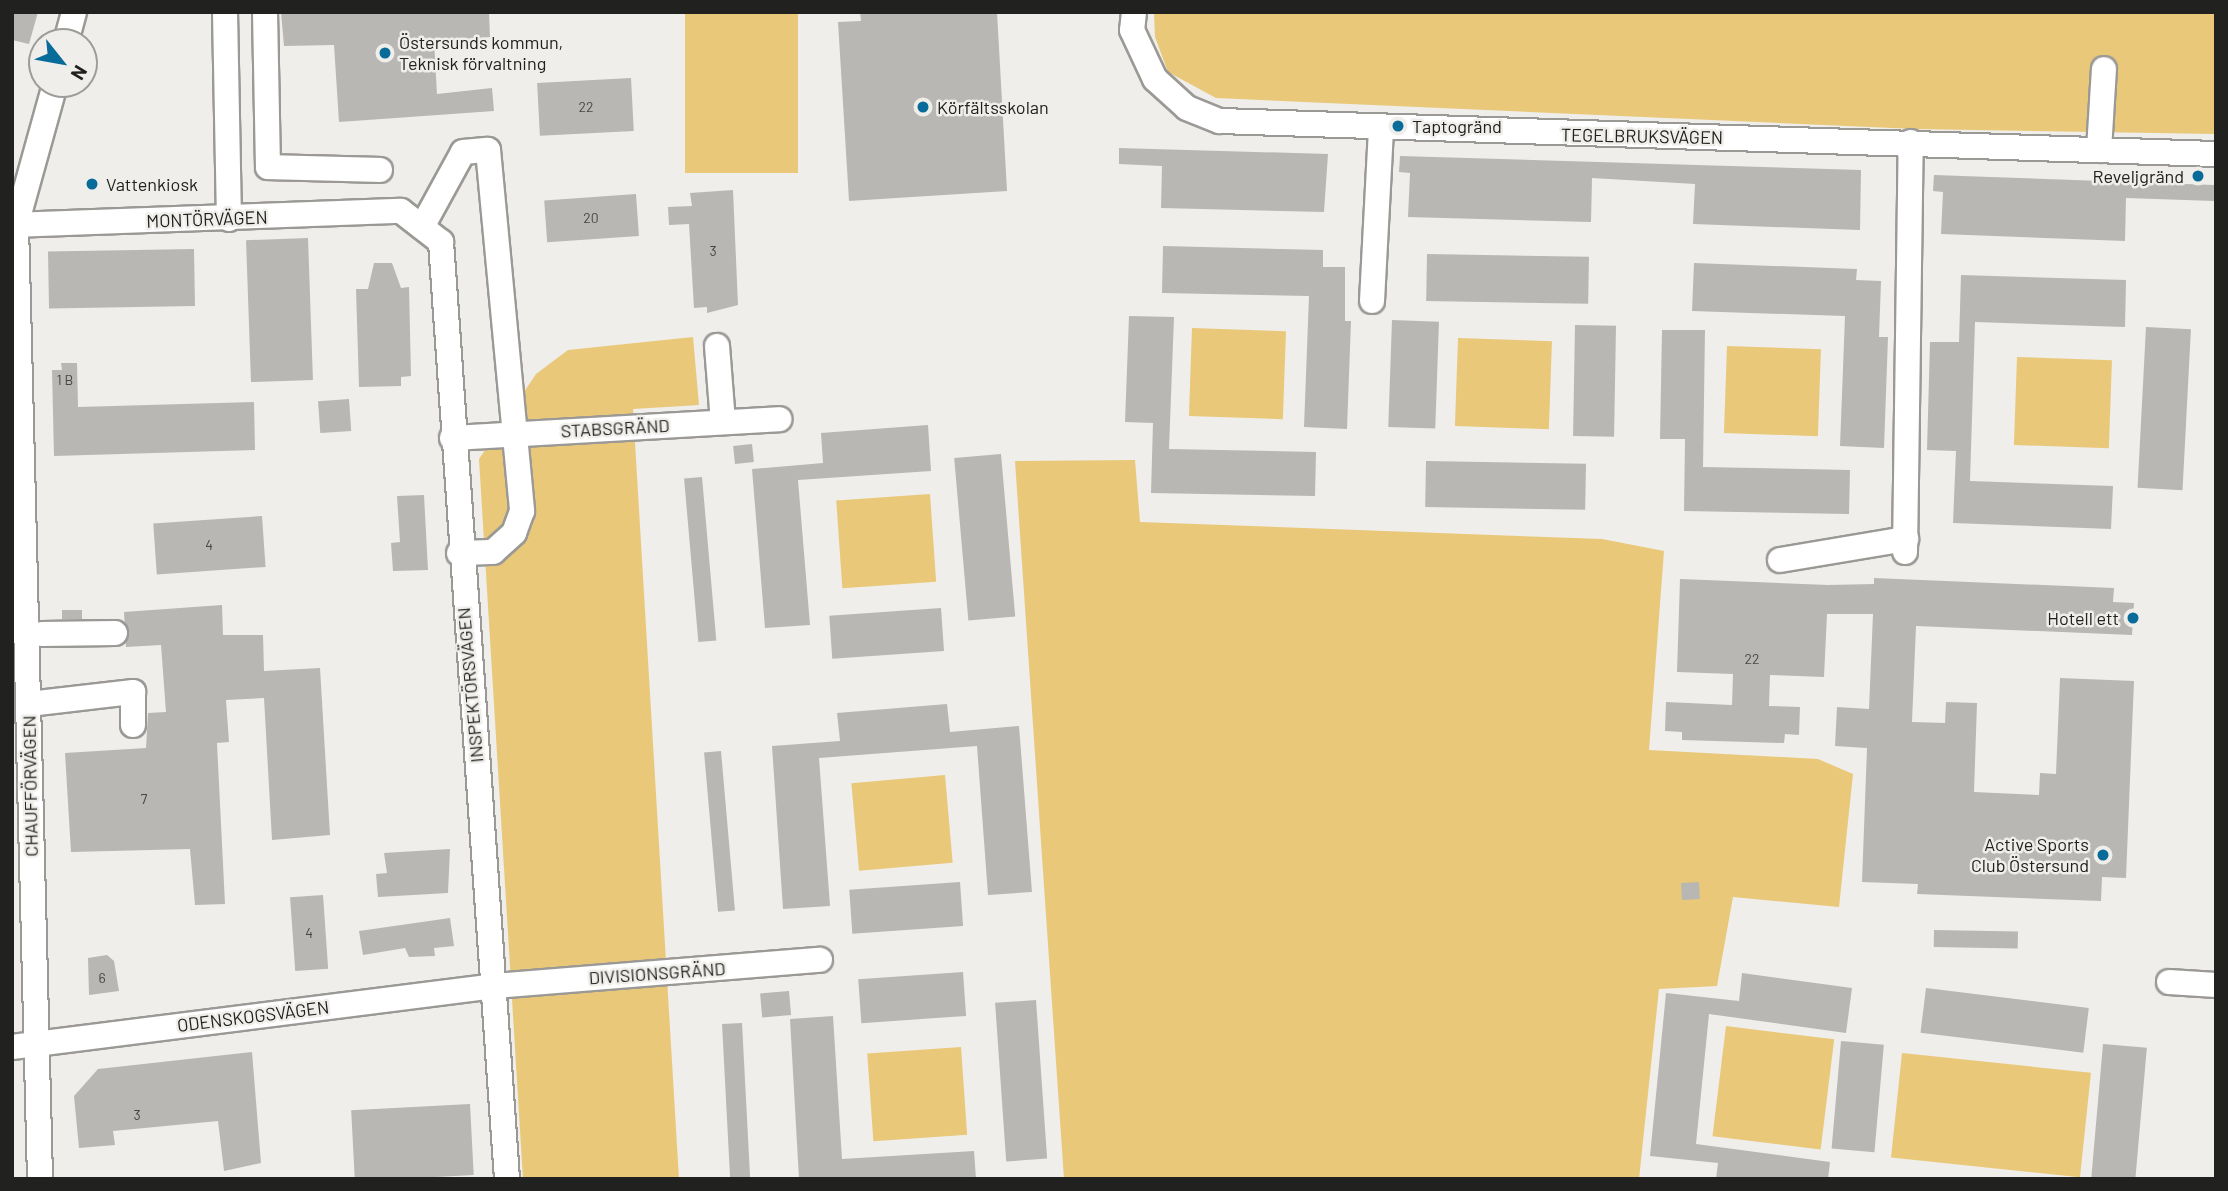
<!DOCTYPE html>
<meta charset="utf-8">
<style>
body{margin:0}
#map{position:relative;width:2228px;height:1191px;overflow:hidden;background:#efeeea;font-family:Barlow,sans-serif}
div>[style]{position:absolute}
.green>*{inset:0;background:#e9c879;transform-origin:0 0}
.building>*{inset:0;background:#b9b7b3;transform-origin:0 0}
.roads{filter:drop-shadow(2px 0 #9b9996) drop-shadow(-2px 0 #9b9996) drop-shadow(0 2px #9b9996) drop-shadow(0 -2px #9b9996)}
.minor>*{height:24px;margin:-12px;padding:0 12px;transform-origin:12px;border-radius:12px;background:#fff}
.dots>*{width:19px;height:19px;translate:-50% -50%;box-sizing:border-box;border:4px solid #efeeea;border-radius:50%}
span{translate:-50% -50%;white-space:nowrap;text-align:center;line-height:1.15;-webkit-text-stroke:5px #efeeea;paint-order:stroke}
.number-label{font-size:14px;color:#474644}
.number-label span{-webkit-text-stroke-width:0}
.poi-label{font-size:18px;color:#21211f}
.left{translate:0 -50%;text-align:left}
.right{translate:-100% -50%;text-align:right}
.street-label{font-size:18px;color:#21211f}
.frame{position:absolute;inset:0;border:14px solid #21211f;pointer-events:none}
.north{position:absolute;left:28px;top:28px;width:70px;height:70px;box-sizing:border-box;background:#efeeea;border:2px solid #9d9c99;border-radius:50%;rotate:121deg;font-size:19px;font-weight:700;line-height:28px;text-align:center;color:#21211f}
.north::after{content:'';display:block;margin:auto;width:24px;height:32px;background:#086b99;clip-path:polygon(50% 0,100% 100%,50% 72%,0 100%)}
</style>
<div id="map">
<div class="green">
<div style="left:685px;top:12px;width:113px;height:161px"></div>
<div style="clip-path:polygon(1154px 12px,2216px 12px,2216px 134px,1915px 129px,1216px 98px,1168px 72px,1155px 37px)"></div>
<div style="left:1192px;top:328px;width:94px;height:88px;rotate:2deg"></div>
<div style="clip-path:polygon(693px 337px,699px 405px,633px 409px,679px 1179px,523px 1179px,479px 459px,536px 374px,568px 350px)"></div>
<div style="left:1458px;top:338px;width:94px;height:88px;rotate:2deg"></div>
<div style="left:1727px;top:346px;width:94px;height:87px;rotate:2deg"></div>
<div style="left:2017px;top:357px;width:95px;height:88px;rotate:2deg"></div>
<div style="clip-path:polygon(1135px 460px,1140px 522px,1602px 539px,1664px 551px,1649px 750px,1818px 759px,1853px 774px,1839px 907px,1733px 897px,1717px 986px,1659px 989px,1639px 1179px,1064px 1179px,1015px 461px)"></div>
<div style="left:930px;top:494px;width:88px;height:94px;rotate:86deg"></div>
<div style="left:945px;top:775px;width:88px;height:94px;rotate:85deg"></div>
<div style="left:1726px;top:1026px;width:109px;height:111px;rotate:7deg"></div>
<div style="left:961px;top:1047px;width:88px;height:94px;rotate:86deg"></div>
<div style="left:1902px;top:1053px;width:190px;height:105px;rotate:6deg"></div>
</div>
<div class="building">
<div style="clip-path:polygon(12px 12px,38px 12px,29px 44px,12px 40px)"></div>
<div style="clip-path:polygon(281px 12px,489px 12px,490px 37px,434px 41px,437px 94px,492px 88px,494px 111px,339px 122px,334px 45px,284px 46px)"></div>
<div style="clip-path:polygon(860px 12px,997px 12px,1007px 191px,849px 201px,838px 22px,861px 21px)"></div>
<div style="left:631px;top:78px;width:53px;height:94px;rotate:87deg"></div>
<div style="clip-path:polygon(1119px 148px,1328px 154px,1324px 212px,1161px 208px,1162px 166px,1119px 164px)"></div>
<div style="clip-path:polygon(1400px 156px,1861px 170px,1860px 230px,1693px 224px,1695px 184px,1592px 178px,1591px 222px,1408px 217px,1410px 173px,1399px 172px)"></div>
<div style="clip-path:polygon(1934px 175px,2214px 185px,2214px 201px,2126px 198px,2125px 241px,1941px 234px,1943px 192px,1933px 191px)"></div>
<div style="clip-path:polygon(733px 190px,738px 305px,707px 313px,707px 307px,694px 308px,689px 224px,669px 225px,668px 207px,692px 206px,690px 193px)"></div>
<div style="left:636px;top:194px;width:42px;height:92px;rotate:86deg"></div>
<div style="left:308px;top:238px;width:142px;height:62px;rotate:88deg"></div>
<div style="clip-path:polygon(1163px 246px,1323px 250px,1323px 267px,1345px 267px,1345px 321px,1351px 321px,1347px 429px,1304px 427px,1309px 296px,1162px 293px)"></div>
<div style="left:194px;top:249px;width:57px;height:146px;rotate:89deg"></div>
<div style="left:1427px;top:254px;width:162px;height:47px;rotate:1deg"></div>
<div style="clip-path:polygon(374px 263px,392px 263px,401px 288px,409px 287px,411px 376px,401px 377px,401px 386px,359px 387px,356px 289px,368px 289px)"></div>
<div style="clip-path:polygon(1694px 263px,1857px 269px,1856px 280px,1881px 281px,1879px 337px,1888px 337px,1884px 448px,1840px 446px,1845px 316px,1692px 311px)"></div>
<div style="clip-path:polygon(1961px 275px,2126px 280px,2125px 327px,1975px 322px,1970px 481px,2113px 486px,2111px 529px,1953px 523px,1956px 451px,1927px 450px,1930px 342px,1959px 342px)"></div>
<div style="clip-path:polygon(1129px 316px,1174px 317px,1169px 449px,1316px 452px,1315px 496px,1151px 493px,1153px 423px,1125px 422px)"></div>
<div style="left:1392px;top:320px;width:47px;height:107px;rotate:2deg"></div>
<div style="left:1575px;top:325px;width:41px;height:111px;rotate:1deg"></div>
<div style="left:2146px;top:327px;width:45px;height:161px;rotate:3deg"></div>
<div style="clip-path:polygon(1662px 330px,1705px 330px,1703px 467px,1850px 470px,1849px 514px,1684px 511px,1685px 439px,1660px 439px)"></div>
<div style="clip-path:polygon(61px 363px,77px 363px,78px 407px,254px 402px,255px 450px,54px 456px,52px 370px,62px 370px)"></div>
<div style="left:349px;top:399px;width:32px;height:31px;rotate:86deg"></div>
<div style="clip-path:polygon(928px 425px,931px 471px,798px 480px,810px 625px,765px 628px,752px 469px,823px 463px,821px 433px)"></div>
<div style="left:752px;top:444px;width:18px;height:19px;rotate:84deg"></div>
<div style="left:1001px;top:454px;width:163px;height:47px;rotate:85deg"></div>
<div style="left:1426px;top:461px;width:160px;height:46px;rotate:1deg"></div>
<div style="left:702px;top:477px;width:164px;height:18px;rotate:85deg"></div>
<div style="clip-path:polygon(424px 495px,428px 570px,393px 571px,391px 543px,400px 542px,397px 496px)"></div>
<div style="left:262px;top:516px;width:51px;height:109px;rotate:86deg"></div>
<div style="clip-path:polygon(1874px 578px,2114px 588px,2113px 602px,2134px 603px,2132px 635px,1916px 626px,1912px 722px,1945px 723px,1946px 702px,1977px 703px,1974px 792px,2039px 795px,2040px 773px,2056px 774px,2060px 678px,2134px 681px,2126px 878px,2102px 877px,2101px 901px,1917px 894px,1918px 884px,1862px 882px,1867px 748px,1835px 746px,1837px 707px,1869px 709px,1873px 614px,1827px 614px,1824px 677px,1770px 675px,1769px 706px,1800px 707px,1799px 735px,1785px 734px,1784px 743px,1682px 740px,1682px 732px,1665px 731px,1666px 702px,1732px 705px,1733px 674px,1677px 672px,1680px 579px,1828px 585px,1874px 584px)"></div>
<div style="clip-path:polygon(222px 605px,223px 635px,263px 635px,264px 671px,320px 668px,330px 835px,272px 840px,264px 698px,226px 700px,229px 742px,217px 743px,225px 904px,195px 905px,190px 849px,71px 852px,65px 753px,146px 748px,148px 713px,166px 712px,161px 645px,126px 647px,124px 612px)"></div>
<div style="left:941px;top:608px;width:43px;height:112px;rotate:86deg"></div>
<div style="left:82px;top:610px;width:9px;height:20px;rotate:90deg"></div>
<div style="clip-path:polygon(947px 704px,950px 732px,1019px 726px,1032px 892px,988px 895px,977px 746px,819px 758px,830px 906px,783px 909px,772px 746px,840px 741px,837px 713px)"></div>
<div style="left:721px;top:751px;width:160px;height:17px;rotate:85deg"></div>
<div style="clip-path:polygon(450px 849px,448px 893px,378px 897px,376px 874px,387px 873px,384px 853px)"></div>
<div style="left:960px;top:882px;width:44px;height:111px;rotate:86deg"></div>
<div style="left:1699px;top:882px;width:17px;height:18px;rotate:87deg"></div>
<div style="left:323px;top:895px;width:74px;height:33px;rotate:86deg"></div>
<div style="clip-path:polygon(450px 918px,454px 946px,434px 948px,435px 956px,409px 957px,405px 948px,363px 955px,359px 931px)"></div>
<div style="left:1934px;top:930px;width:84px;height:17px;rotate:1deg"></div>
<div style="clip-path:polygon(107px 955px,114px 961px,119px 991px,89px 995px,88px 958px)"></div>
<div style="left:963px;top:972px;width:44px;height:105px;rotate:86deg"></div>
<div style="clip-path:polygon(1742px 973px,1852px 988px,1846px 1033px,1709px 1014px,1696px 1144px,1830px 1162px,1828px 1179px,1716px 1179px,1718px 1163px,1650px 1156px,1666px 993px,1739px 1001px)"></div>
<div style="left:1926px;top:988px;width:164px;height:45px;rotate:7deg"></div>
<div style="left:789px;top:991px;width:24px;height:29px;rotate:85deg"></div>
<div style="left:1036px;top:1000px;width:159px;height:41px;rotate:86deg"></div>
<div style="clip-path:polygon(833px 1016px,842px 1159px,974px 1151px,976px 1179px,799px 1179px,790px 1019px)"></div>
<div style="left:742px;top:1023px;width:156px;height:20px;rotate:87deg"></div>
<div style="left:1841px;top:1041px;width:43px;height:108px;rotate:5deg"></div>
<div style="left:2103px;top:1044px;width:44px;height:136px;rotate:5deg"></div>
<div style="clip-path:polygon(252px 1052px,261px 1163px,224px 1171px,218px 1121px,113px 1131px,115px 1145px,79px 1148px,74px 1096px,98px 1069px)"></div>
<div style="left:470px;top:1104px;width:71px;height:119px;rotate:87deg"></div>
</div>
<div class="roads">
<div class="minor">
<div style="left:225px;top:12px;width:207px;rotate:88.9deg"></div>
<div style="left:265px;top:12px;width:155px;rotate:88.9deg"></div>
<div style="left:268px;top:167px;width:112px;rotate:1.5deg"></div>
<div style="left:1134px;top:12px;width:18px;rotate:96deg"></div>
<div style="left:1132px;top:30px;width:54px;rotate:64.9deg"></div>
<div style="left:1155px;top:79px;width:43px;rotate:42.2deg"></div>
<div style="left:1187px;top:108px;width:35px;rotate:22deg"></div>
<div style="left:1220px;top:121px;width:997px;rotate:1.9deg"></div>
<div style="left:66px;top:42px;width:31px;rotate:-75deg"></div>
<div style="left:2099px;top:150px;width:81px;rotate:-86.5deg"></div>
<div style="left:12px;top:225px;width:389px;rotate:-2.1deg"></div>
<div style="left:401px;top:211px;width:51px;rotate:37.8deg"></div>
<div style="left:441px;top:242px;width:939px;rotate:85.97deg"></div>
<div style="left:422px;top:227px;width:85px;rotate:-61.3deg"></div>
<div style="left:463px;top:152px;width:25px;rotate:-5deg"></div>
<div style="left:488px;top:150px;width:363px;rotate:84.6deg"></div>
<div style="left:522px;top:511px;width:23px;rotate:110deg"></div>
<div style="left:514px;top:533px;width:28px;rotate:138deg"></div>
<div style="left:493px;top:552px;width:34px;rotate:178deg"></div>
<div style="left:1372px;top:301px;width:170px;rotate:-87deg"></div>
<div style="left:717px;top:346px;width:76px;rotate:85.5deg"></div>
<div style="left:452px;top:438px;width:328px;rotate:-3.3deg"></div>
<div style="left:1905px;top:552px;width:410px;rotate:-89.2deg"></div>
<div style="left:1780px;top:560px;width:128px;rotate:-9.5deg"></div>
<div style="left:42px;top:634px;width:73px;rotate:-0.8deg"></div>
<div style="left:29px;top:704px;width:105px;rotate:-6.6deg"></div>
<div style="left:133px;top:692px;width:33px;rotate:90deg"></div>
<div style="left:2169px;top:982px;width:47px;rotate:3.7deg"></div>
<div style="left:12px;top:1047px;width:486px;rotate:-7.2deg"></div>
<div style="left:494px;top:986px;width:327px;rotate:-4.6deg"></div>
<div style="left:40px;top:1179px;width:954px;rotate:-91.44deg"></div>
<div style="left:16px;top:225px;width:146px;rotate:-74.5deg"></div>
</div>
</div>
<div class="dots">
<div style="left:385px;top:53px;background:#086b99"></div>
<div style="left:923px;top:107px;background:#086b99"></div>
<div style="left:1398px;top:126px;background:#086b99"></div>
<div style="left:2198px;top:176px;background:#086b99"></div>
<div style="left:92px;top:184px;background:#086b99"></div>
<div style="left:2133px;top:618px;background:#086b99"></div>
<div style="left:2103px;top:855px;background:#086b99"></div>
</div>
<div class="number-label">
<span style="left:586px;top:107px">22</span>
<span style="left:591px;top:218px">20</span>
<span style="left:713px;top:251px">3</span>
<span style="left:65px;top:380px">1 B</span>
<span style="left:209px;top:545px">4</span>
<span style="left:1752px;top:659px">22</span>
<span style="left:144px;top:799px">7</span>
<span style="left:309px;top:933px">4</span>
<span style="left:102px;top:978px">6</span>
<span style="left:137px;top:1115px">3</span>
</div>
<div class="poi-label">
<span class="left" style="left:399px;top:53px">Östersunds kommun,<br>Teknisk förvaltning</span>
<span class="left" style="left:937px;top:107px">Körfältsskolan</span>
<span class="left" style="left:1412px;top:126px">Taptogränd</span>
<span class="right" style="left:2184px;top:176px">Reveljgränd</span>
<span class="left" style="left:106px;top:184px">Vattenkiosk</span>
<span class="right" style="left:2119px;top:618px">Hotell ett</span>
<span class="right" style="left:2089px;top:855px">Active Sports<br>Club Östersund</span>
</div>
<div class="street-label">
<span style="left:1642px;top:136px;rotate:1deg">TEGELBRUKSVÄGEN</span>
<span style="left:207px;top:219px;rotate:-2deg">MONTÖRVÄGEN</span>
<span style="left:615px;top:428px;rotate:-3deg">STABSGRÄND</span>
<span style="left:470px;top:685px;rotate:-95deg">INSPEKTÖRSVÄGEN</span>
<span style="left:30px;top:786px;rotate:-91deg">CHAUFFÖRVÄGEN</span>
<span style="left:657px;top:973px;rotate:-4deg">DIVISIONSGRÄND</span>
<span style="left:253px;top:1016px;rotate:-7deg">ODENSKOGSVÄGEN</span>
</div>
<div class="frame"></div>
<div class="north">N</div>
</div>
